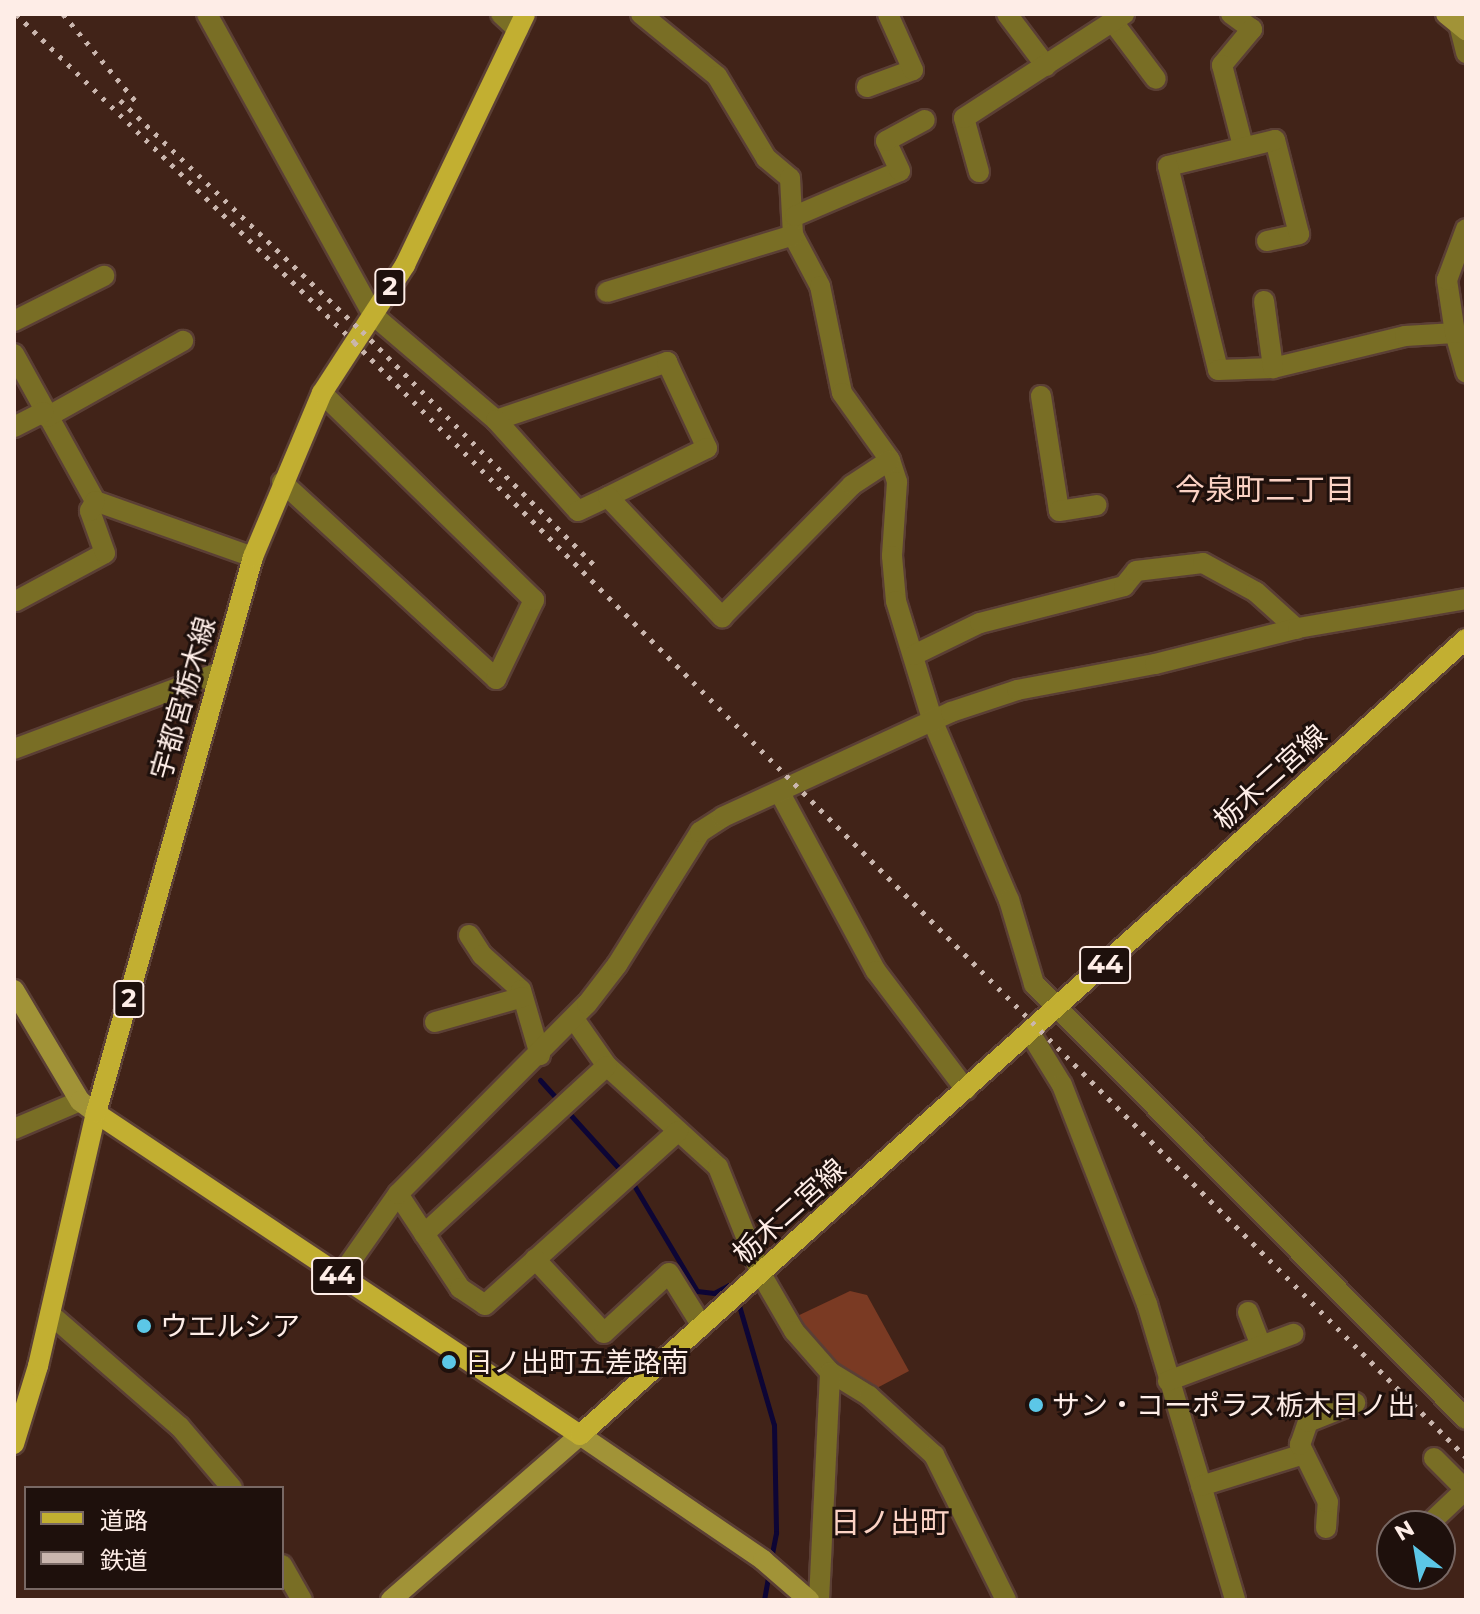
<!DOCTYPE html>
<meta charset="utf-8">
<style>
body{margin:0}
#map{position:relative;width:1480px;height:1614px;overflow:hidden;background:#412318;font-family:Montserrat,"Noto Sans JP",sans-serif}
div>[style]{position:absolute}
.green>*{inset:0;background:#7a3a23}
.stream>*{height:5px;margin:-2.5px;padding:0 2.5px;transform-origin:2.5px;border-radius:2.5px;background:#0d0535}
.roads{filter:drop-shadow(2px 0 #5b3f35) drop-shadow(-2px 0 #5b3f35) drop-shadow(0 2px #5b3f35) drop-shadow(0 -2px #5b3f35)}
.street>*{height:20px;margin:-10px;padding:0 10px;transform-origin:10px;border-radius:10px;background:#796e25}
.secondary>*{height:20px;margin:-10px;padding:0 10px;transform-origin:10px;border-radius:10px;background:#a19337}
.primary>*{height:20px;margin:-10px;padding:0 10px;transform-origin:10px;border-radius:10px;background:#c2af31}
.rail>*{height:5px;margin-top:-2.5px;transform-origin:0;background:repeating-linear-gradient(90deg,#cab6ae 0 4px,transparent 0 12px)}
.dots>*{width:22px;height:22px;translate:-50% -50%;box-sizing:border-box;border:4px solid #1e100c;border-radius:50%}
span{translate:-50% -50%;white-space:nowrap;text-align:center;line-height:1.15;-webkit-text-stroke:6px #1e100c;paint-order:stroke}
.shield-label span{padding:2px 6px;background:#1e100c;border:2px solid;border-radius:6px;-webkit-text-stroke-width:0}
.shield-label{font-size:26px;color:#feede7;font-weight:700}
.street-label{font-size:28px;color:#feede7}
.poi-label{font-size:28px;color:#feede7}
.left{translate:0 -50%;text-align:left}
.neighbourhood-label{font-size:30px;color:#fbd2c4}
.frame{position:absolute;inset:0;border:16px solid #feede7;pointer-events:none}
.legend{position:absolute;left:24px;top:1486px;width:260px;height:104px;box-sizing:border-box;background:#1e100c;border:2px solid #786864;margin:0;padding:10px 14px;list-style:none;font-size:24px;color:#feede7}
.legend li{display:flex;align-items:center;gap:16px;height:40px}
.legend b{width:40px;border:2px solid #786864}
.north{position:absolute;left:1376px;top:1510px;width:80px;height:80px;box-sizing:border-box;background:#1e100c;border:2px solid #786864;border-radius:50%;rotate:329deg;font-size:22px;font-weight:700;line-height:32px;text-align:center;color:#feede7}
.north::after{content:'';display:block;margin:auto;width:28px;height:36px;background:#5cc7e7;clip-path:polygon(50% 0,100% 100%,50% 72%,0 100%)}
</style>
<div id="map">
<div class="green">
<div style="clip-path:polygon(850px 1291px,867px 1295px,909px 1371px,875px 1389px,832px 1368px,791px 1319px)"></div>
</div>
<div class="stream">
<div style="left:540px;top:1080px;width:31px;rotate:48deg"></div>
<div style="left:567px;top:1111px;width:86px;rotate:47.8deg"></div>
<div style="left:632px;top:1182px;width:127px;rotate:59.2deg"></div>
<div style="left:697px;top:1291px;width:17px;rotate:7deg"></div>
<div style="left:714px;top:1293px;width:17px;rotate:-28deg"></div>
<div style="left:729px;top:1285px;width:9px;rotate:63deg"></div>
<div style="left:738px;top:1302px;width:128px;rotate:73.7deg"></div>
<div style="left:774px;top:1425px;width:108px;rotate:88.9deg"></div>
<div style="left:776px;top:1533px;width:25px;rotate:101deg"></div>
<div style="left:764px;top:1600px;width:29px;rotate:-80deg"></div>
</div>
<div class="roads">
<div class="street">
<div style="left:207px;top:14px;width:344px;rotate:61.1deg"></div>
<div style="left:373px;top:315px;width:162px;rotate:40.5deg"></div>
<div style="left:496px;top:420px;width:181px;rotate:-18.7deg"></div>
<div style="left:667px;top:362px;width:95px;rotate:65.1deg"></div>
<div style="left:707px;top:448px;width:110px;rotate:153.7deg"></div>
<div style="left:501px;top:14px;width:23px;rotate:43deg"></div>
<div style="left:641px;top:14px;width:98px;rotate:39.2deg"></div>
<div style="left:717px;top:76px;width:96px;rotate:59.1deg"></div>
<div style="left:766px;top:158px;width:31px;rotate:40deg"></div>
<div style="left:790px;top:178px;width:57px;rotate:87deg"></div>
<div style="left:793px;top:235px;width:58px;rotate:62.1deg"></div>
<div style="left:820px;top:286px;width:109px;rotate:78.4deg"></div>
<div style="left:842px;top:393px;width:82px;rotate:54.4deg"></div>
<div style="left:890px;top:460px;width:23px;rotate:72deg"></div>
<div style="left:897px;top:482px;width:74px;rotate:93.9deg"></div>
<div style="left:892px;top:556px;width:45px;rotate:84.9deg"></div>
<div style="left:896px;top:601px;width:127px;rotate:73deg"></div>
<div style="left:933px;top:722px;width:194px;rotate:66.9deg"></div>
<div style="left:1009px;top:900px;width:88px;rotate:73.4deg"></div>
<div style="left:1034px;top:984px;width:613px;rotate:45.2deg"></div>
<div style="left:1007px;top:14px;width:65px;rotate:53.1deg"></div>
<div style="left:1231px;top:14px;width:26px;rotate:36deg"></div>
<div style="left:1252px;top:29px;width:47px;rotate:129.8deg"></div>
<div style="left:1222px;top:65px;width:84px;rotate:75.5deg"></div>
<div style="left:1113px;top:22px;width:71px;rotate:53deg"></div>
<div style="left:1459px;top:24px;width:30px;rotate:76deg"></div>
<div style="left:867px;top:87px;width:49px;rotate:-20.3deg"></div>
<div style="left:913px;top:70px;width:61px;rotate:-114.1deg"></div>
<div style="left:979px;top:172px;width:56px;rotate:-105.5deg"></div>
<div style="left:964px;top:118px;width:191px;rotate:-33deg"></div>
<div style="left:795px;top:216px;width:114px;rotate:-23.2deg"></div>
<div style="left:900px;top:171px;width:33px;rotate:-115deg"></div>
<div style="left:886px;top:141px;width:44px;rotate:-28.3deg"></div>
<div style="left:1267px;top:241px;width:33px;rotate:-12deg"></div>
<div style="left:1299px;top:234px;width:97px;rotate:-104.3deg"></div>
<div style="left:1275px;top:140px;width:110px;rotate:166.3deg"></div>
<div style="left:1168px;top:166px;width:210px;rotate:76.2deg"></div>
<div style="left:1218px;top:370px;width:55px;rotate:-2.1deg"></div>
<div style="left:1273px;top:368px;width:136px;rotate:-13.6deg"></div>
<div style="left:1405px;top:336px;width:50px;rotate:-3.4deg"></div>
<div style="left:1455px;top:333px;width:41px;rotate:74.2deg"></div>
<div style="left:607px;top:292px;width:195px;rotate:-17deg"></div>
<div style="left:1264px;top:301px;width:68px;rotate:82.3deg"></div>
<div style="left:14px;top:321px;width:101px;rotate:-26.6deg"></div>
<div style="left:1455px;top:333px;width:54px;rotate:-98.6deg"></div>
<div style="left:1447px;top:280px;width:54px;rotate:-69.6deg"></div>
<div style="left:14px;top:354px;width:168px;rotate:61.1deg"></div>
<div style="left:95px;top:501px;width:168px;rotate:19.5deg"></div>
<div style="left:1041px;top:396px;width:116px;rotate:81.1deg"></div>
<div style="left:1059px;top:511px;width:38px;rotate:-9deg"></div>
<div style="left:47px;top:417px;width:156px;rotate:-29.2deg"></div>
<div style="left:496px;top:420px;width:122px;rotate:48deg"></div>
<div style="left:578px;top:511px;width:33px;rotate:-25deg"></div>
<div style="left:608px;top:497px;width:166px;rotate:46.5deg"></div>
<div style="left:722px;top:617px;width:185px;rotate:-45.4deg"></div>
<div style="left:852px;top:485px;width:45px;rotate:-33.3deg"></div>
<div style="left:14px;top:427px;width:33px;rotate:-27deg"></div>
<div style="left:282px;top:482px;width:291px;rotate:42.6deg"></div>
<div style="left:496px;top:679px;width:88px;rotate:-64.3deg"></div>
<div style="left:534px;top:600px;width:296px;rotate:-135.7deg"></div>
<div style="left:16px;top:601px;width:101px;rotate:-28.3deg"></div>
<div style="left:105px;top:553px;width:45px;rotate:-109.7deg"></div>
<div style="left:90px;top:511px;width:11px;rotate:-63deg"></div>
<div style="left:914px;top:655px;width:73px;rotate:-25.9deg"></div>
<div style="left:980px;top:623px;width:149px;rotate:-14.4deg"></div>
<div style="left:1124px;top:586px;width:19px;rotate:-51deg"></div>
<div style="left:1136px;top:571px;width:67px;rotate:-6.8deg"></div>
<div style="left:1203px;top:563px;width:60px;rotate:28.7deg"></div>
<div style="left:1256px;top:592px;width:55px;rotate:42.1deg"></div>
<div style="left:14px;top:749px;width:217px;rotate:-20.5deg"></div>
<div style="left:780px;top:793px;width:202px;rotate:61.7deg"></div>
<div style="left:876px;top:971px;width:149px;rotate:52.9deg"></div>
<div style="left:469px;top:935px;width:24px;rotate:57deg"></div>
<div style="left:482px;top:955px;width:52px;rotate:41.9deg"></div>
<div style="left:521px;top:990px;width:68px;rotate:73.7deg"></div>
<div style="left:574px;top:1019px;width:57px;rotate:54.9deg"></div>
<div style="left:607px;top:1066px;width:150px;rotate:42.3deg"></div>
<div style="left:718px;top:1167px;width:115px;rotate:68.1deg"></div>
<div style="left:761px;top:1274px;width:66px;rotate:59.9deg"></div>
<div style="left:794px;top:1331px;width:55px;rotate:48.7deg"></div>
<div style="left:830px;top:1372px;width:46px;rotate:31.6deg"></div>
<div style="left:869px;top:1396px;width:88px;rotate:42.2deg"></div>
<div style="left:934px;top:1455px;width:162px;rotate:63.6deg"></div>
<div style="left:435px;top:1022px;width:91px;rotate:-15.9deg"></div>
<div style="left:1030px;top:1033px;width:61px;rotate:58.4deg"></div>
<div style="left:1062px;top:1085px;width:235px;rotate:68.8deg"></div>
<div style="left:1147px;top:1304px;width:309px;rotate:73.4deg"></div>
<div style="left:14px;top:1129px;width:72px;rotate:-23deg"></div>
<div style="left:398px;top:1194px;width:113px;rotate:56.6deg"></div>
<div style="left:460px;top:1288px;width:30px;rotate:34deg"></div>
<div style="left:485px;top:1305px;width:260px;rotate:-42deg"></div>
<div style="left:424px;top:1234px;width:248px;rotate:-42.6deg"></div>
<div style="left:535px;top:1259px;width:101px;rotate:47deg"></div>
<div style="left:604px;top:1333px;width:88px;rotate:-42.7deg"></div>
<div style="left:669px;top:1273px;width:62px;rotate:58.1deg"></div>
<div style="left:339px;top:1278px;width:103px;rotate:-54.9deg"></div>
<div style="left:398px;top:1194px;width:268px;rotate:-45.2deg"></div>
<div style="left:587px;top:1004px;width:49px;rotate:-52.4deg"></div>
<div style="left:617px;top:965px;width:157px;rotate:-58deg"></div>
<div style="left:700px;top:832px;width:27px;rotate:-33deg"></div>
<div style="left:723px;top:817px;width:251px;rotate:-24.7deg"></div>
<div style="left:951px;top:712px;width:70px;rotate:-18.4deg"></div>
<div style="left:1017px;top:690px;width:140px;rotate:-10.7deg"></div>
<div style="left:1155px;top:664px;width:147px;rotate:-14.1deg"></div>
<div style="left:1298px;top:628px;width:170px;rotate:-9.8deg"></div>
<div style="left:1248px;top:1312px;width:36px;rotate:69deg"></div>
<div style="left:50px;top:1314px;width:172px;rotate:41deg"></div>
<div style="left:180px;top:1427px;width:80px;rotate:49.6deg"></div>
<div style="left:1168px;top:1381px;width:134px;rotate:-20.6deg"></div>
<div style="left:1434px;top:1458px;width:45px;rotate:45deg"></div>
<div style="left:1201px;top:1486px;width:108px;rotate:-17.3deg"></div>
<div style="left:1427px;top:1526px;width:52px;rotate:-43.5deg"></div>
<div style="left:1326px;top:1528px;width:26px;rotate:-86deg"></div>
<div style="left:1328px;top:1502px;width:64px;rotate:-116.2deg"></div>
<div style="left:1300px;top:1445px;width:24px;rotate:-71deg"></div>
<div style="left:1308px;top:1422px;width:51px;rotate:-22deg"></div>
<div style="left:282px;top:1565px;width:40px;rotate:60.3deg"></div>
<div style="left:819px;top:1600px;width:228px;rotate:-87.2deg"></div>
</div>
<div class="secondary">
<div style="left:1446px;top:14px;width:26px;rotate:39deg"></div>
<div style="left:14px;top:990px;width:129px;rotate:59.3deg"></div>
<div style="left:80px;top:1101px;width:20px;rotate:37deg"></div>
<div style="left:391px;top:1600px;width:251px;rotate:-41.1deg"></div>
<div style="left:580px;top:1435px;width:222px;rotate:34.3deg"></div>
<div style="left:763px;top:1560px;width:61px;rotate:41deg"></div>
</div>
<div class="primary">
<div style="left:96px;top:1113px;width:581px;rotate:33.64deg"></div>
<div style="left:580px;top:1435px;width:1191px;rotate:-41.94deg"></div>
<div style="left:14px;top:1444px;width:82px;rotate:-72.9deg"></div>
<div style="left:38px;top:1366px;width:260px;rotate:-77.1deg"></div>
<div style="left:96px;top:1113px;width:578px;rotate:-74.23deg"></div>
<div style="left:253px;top:557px;width:178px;rotate:-67.2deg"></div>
<div style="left:322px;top:393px;width:153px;rotate:-57deg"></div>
<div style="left:405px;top:265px;width:278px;rotate:-64.4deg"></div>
</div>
</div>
<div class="rail">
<div style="left:16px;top:14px;width:471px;rotate:44.1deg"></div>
<div style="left:354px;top:342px;width:1575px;rotate:45.08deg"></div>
<div style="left:63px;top:14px;width:117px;rotate:50.2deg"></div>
<div style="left:120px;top:100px;width:335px;rotate:43.7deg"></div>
<div style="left:362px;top:331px;width:330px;rotate:45.2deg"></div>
</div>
<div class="dots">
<div style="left:144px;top:1326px;background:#5cc7e7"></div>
<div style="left:449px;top:1362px;background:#5cc7e7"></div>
<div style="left:1036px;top:1405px;background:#5cc7e7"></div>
</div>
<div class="shield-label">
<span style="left:390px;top:287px">2</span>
<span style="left:1105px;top:965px">44</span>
<span style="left:129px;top:999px">2</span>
<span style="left:337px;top:1276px">44</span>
</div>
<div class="street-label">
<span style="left:183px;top:698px;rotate:-74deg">宇都宮栃木線</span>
<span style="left:1270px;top:777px;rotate:-42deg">栃木二宮線</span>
<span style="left:789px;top:1211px;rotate:-42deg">栃木二宮線</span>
</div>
<div class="poi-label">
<span class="left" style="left:160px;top:1326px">ウエルシア</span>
<span class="left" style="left:465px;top:1362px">日ノ出町五差路南</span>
<span class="left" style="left:1052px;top:1405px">サン・コーポラス栃木日ノ出</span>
</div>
<div class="neighbourhood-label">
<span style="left:1265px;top:490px">今泉町二丁目</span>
<span style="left:890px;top:1523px">日ノ出町</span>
</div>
<div class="frame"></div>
<ul class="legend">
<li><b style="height:10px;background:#c2af31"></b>道路</li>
<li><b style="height:10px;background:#cab6ae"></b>鉄道</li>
</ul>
<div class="north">N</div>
</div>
